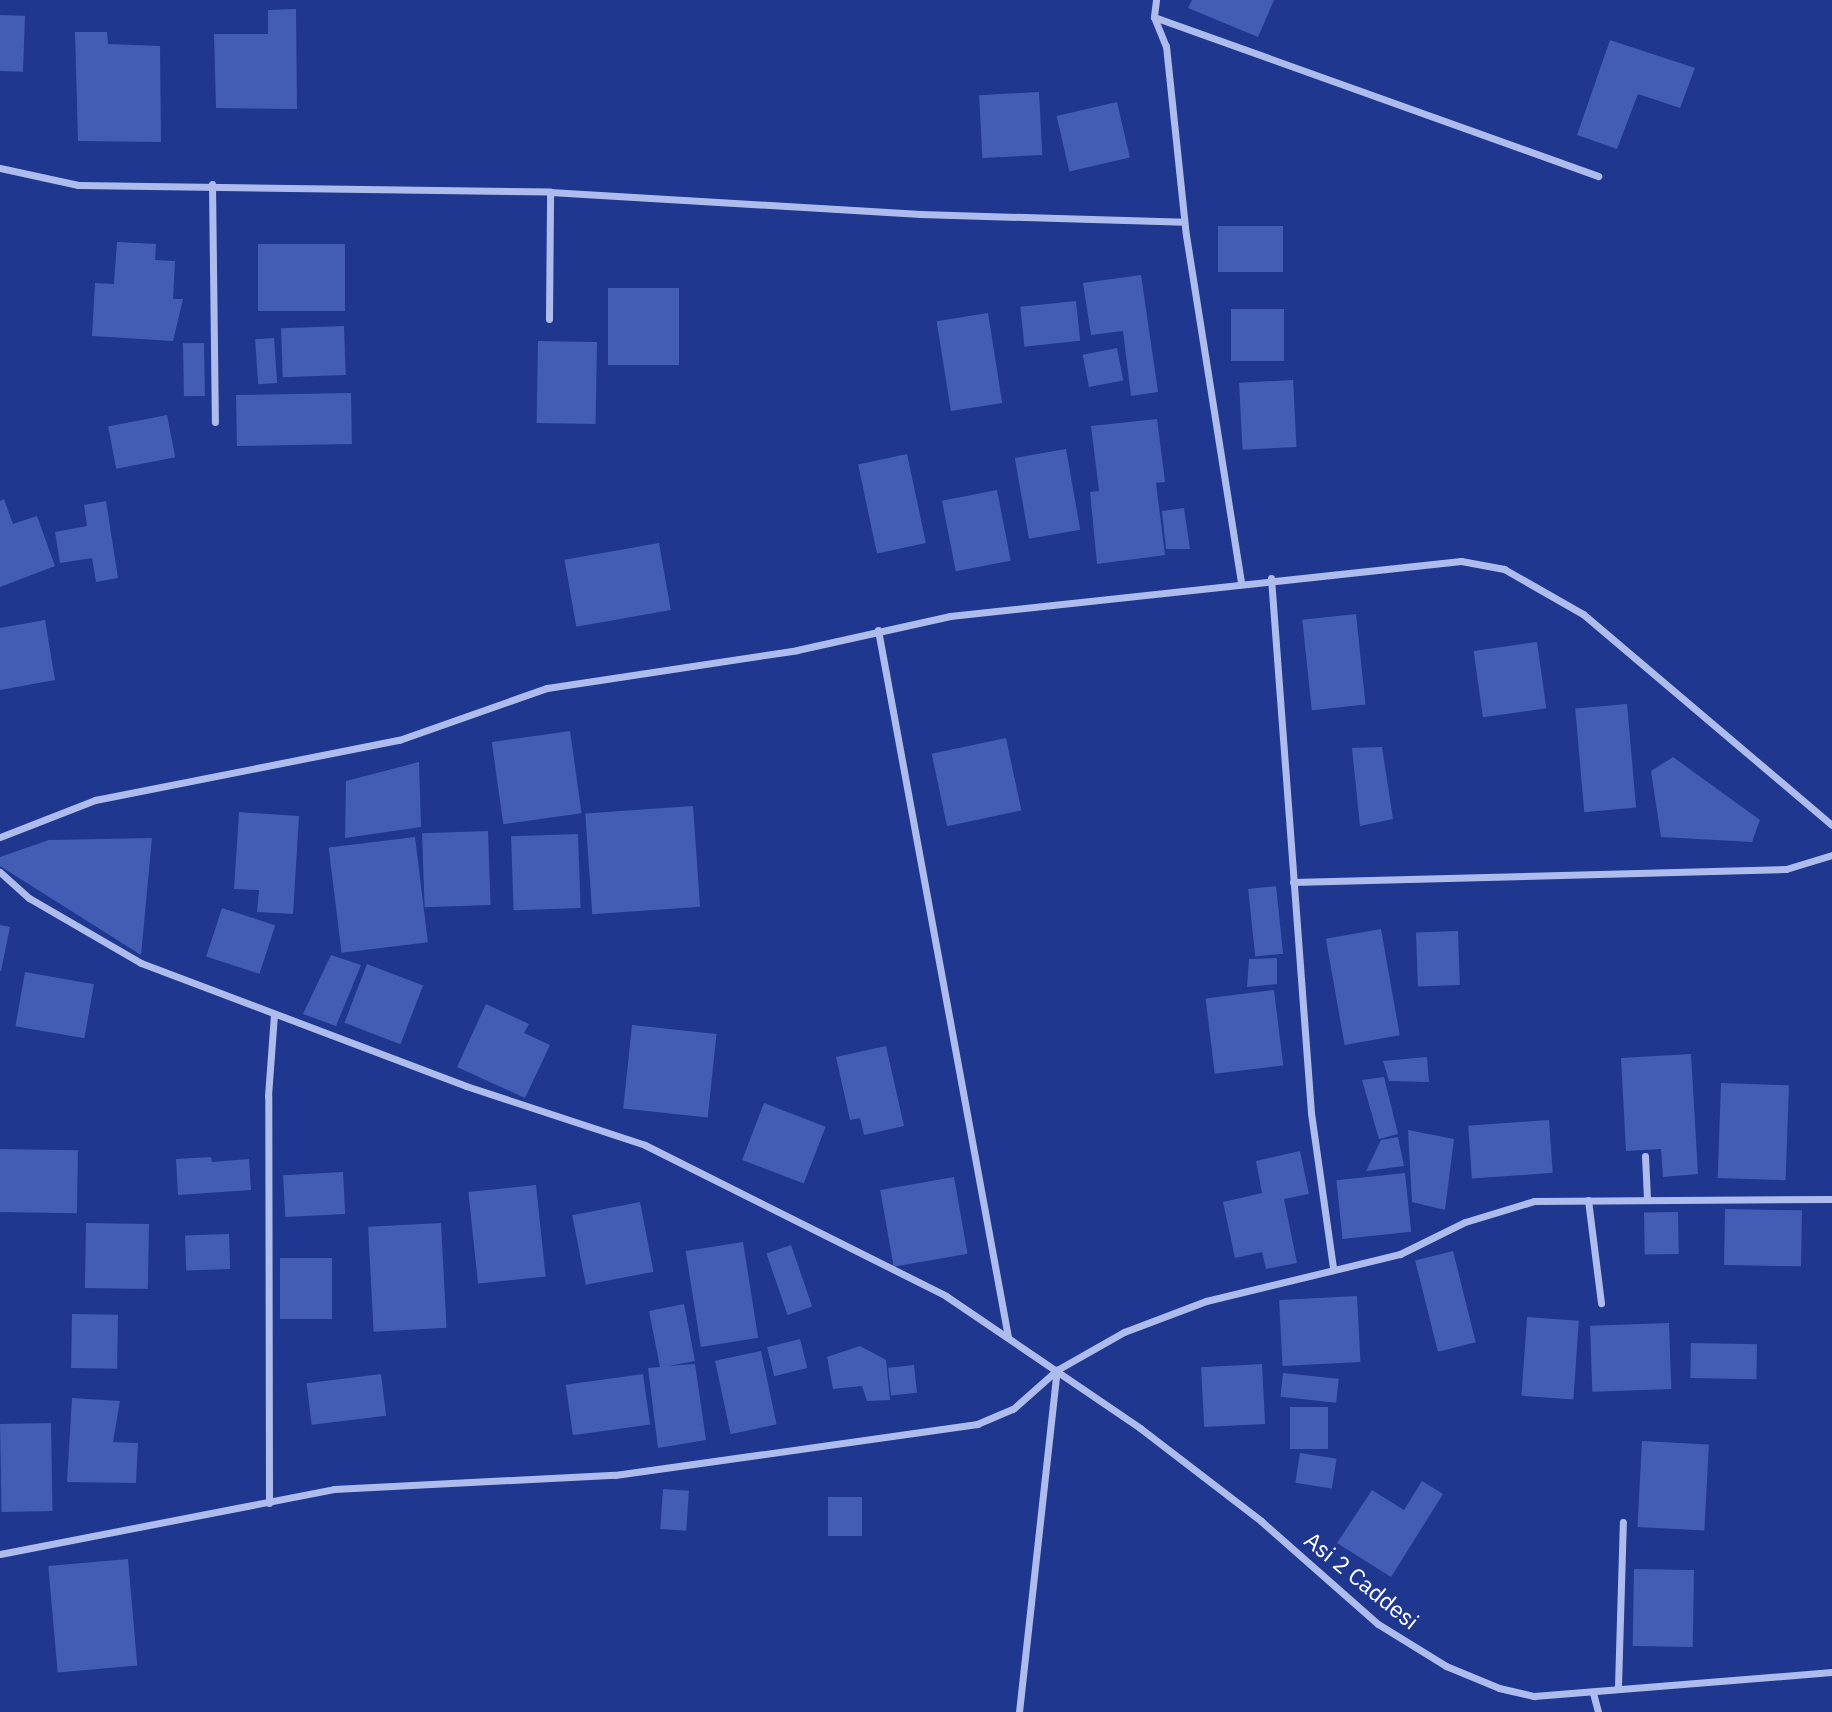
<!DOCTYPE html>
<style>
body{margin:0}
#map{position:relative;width:1832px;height:1712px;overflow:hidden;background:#1f378e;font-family:"IBM Plex Sans",sans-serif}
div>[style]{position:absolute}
.building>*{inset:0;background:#435db4;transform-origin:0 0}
.street>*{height:7px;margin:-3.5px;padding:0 3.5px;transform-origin:3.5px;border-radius:3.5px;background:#aebced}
span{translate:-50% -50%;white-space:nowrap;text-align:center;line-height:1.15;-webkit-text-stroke:5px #1f378e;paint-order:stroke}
.street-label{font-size:23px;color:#fff}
</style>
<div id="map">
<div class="building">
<div style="clip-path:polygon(1192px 0,1274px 0,1258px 37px,1188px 8px)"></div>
<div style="clip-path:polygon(296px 9px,297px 109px,216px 108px,214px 34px,268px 34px,268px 10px)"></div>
<div style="left:0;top:15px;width:25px;height:56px;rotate:2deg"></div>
<div style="clip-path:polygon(75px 32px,107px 32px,108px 44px,160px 46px,161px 142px,78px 141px)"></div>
<div style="clip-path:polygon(1610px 40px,1695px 68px,1680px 108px,1638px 94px,1617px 149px,1577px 135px)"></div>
<div style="left:1039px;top:92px;width:63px;height:60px;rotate:87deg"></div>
<div style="left:1117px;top:102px;width:57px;height:62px;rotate:77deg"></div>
<div style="left:1218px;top:226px;width:65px;height:46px"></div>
<div style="clip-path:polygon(117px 242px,156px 244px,155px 260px,175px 261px,173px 299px,183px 299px,173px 341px,92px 336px,95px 283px,114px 284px)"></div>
<div style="left:345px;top:244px;width:67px;height:87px;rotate:90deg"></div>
<div style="clip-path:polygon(1141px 275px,1158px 392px,1131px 396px,1123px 331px,1091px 335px,1083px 283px)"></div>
<div style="left:679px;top:288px;width:77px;height:71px;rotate:90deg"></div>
<div style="left:1076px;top:301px;width:40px;height:56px;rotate:84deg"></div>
<div style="left:1284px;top:309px;width:52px;height:53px;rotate:90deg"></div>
<div style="left:988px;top:313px;width:91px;height:52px;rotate:81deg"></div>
<div style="left:344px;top:326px;width:49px;height:63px;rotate:88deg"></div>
<div style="left:274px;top:338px;width:45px;height:19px;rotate:86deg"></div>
<div style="left:538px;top:341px;width:59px;height:82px;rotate:1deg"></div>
<div style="left:204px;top:343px;width:53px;height:21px;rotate:89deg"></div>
<div style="left:1117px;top:348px;width:33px;height:35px;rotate:79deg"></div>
<div style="left:1293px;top:380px;width:67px;height:54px;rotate:87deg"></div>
<div style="left:351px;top:393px;width:51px;height:115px;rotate:89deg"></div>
<div style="left:167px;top:415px;width:43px;height:60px;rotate:79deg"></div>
<div style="clip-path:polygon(1157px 419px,1165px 482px,1156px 483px,1165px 555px,1097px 564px,1090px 492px,1099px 491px,1091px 426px)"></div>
<div style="left:1066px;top:449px;width:82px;height:52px;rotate:80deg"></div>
<div style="left:907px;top:454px;width:91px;height:50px;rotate:78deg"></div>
<div style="left:997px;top:490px;width:72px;height:56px;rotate:79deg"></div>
<div style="clip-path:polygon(4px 499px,13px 524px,37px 516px,55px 566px,0 587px,0 501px)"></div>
<div style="clip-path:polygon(106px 501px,118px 578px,96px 582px,92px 558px,60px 563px,55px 532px,87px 526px,84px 505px)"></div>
<div style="clip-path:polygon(1184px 508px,1190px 549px,1166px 549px,1162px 511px)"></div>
<div style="left:659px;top:543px;width:68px;height:96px;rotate:80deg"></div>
<div style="left:1356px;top:614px;width:91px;height:54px;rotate:84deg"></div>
<div style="clip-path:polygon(45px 620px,55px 680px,0 690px,0 628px)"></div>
<div style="left:1537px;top:642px;width:67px;height:64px;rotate:82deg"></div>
<div style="left:1627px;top:704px;width:104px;height:52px;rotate:85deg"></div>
<div style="left:570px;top:731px;width:83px;height:79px;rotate:82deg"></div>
<div style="left:1006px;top:738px;width:74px;height:76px;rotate:78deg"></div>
<div style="clip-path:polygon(1382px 747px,1393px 819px,1360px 826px,1352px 748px)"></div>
<div style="clip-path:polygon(1673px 757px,1760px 820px,1752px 842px,1661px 837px,1651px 771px)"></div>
<div style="clip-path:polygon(419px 762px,421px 827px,345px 838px,346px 781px)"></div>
<div style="left:693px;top:806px;width:101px;height:108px;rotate:86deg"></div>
<div style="clip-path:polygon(239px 812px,299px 816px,293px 914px,257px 912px,259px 890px,234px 889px)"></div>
<div style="left:488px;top:831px;width:74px;height:66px;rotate:88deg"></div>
<div style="left:578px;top:834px;width:74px;height:67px;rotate:88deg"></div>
<div style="left:415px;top:837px;width:106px;height:87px;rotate:83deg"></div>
<div style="clip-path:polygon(152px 838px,141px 955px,0 866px,0 857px,49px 840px)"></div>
<div style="left:1276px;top:886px;width:68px;height:28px;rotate:84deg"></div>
<div style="left:222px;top:908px;width:56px;height:51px;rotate:18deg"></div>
<div style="clip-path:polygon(0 925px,10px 927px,1px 971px,0 971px)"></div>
<div style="left:1381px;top:929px;width:108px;height:56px;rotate:80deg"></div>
<div style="left:1458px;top:931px;width:54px;height:42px;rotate:88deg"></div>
<div style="clip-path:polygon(331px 955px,361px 965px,336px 1026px,303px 1014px)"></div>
<div style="clip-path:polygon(1277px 958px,1277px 984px,1247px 987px,1249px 959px)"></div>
<div style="left:367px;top:964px;width:60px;height:63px;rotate:21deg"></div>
<div style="left:25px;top:972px;width:70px;height:55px;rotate:10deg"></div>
<div style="left:1274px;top:990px;width:76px;height:69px;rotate:83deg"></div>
<div style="clip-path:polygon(486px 1004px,529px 1024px,524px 1033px,550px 1045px,525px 1098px,457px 1067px)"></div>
<div style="left:632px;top:1025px;width:85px;height:84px;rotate:6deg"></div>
<div style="clip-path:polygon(886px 1046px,904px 1126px,864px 1135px,860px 1118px,850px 1120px,836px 1057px)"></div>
<div style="clip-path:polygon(1691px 1054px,1698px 1174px,1663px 1177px,1661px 1149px,1626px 1151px,1621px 1058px)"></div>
<div style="clip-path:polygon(1427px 1057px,1429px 1082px,1389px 1081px,1383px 1061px)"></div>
<div style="clip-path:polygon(1384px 1077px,1398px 1134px,1379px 1139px,1362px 1080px)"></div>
<div style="left:1721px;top:1083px;width:68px;height:95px;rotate:2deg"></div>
<div style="left:764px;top:1103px;width:66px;height:61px;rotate:21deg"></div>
<div style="left:1549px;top:1120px;width:53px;height:81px;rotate:86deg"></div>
<div style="clip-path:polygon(1408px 1130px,1454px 1139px,1445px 1210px,1412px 1202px)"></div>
<div style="clip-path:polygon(1398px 1137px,1404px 1166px,1366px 1171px,1381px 1140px)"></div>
<div style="left:0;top:1149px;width:78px;height:63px;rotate:1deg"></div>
<div style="clip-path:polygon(1300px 1151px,1309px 1194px,1284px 1199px,1297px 1263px,1266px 1269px,1262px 1252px,1235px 1258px,1223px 1202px,1262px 1193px,1256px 1161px)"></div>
<div style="clip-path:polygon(211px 1157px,212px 1162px,249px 1159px,251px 1190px,178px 1195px,176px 1159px)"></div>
<div style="left:343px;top:1172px;width:42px;height:60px;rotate:87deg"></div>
<div style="left:1405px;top:1173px;width:59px;height:69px;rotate:84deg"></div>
<div style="left:954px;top:1177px;width:78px;height:75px;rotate:80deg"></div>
<div style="left:536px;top:1185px;width:92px;height:68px;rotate:84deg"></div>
<div style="left:640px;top:1202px;width:71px;height:69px;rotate:79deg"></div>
<div style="left:1725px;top:1209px;width:77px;height:56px;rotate:1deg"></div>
<div style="left:1678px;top:1212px;width:42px;height:34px;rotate:89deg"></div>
<div style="left:86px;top:1223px;width:63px;height:65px;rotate:1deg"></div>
<div style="left:441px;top:1223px;width:105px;height:73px;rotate:87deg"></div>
<div style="left:229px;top:1234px;width:35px;height:44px;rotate:88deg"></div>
<div style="left:743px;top:1242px;width:97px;height:58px;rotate:81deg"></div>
<div style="left:791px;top:1245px;width:65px;height:26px;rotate:71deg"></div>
<div style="left:1453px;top:1251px;width:94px;height:39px;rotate:76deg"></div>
<div style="left:280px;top:1258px;width:52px;height:61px"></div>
<div style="left:1357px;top:1296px;width:66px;height:78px;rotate:87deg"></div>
<div style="clip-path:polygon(684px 1304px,695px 1361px,668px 1366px,695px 1364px,706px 1440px,658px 1448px,648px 1368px,660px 1367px,649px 1311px)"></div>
<div style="left:72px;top:1314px;width:46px;height:54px;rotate:1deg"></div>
<div style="left:1527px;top:1317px;width:52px;height:79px;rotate:4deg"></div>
<div style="left:1669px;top:1323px;width:66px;height:79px;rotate:88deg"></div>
<div style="left:800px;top:1339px;width:30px;height:34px;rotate:76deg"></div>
<div style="left:1691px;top:1343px;width:66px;height:35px;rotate:1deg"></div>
<div style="clip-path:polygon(860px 1346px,886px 1360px,890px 1400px,867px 1401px,862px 1386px,833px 1389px,827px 1357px)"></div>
<div style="left:761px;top:1351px;width:75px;height:47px;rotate:78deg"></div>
<div style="left:1262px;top:1364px;width:60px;height:61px;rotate:87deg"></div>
<div style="left:914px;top:1365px;width:28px;height:26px;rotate:84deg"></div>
<div style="left:1283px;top:1373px;width:56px;height:24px;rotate:6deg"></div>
<div style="left:381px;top:1374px;width:42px;height:75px;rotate:83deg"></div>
<div style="left:643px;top:1374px;width:51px;height:78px;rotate:82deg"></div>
<div style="clip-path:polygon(72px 1398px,120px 1401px,113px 1442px,138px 1443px,136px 1483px,67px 1482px)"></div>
<div style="left:1290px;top:1407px;width:38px;height:42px"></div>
<div style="left:51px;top:1423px;width:88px;height:51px;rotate:89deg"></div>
<div style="left:1642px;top:1441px;width:67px;height:86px;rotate:3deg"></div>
<div style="left:1300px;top:1453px;width:37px;height:30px;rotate:9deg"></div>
<div style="clip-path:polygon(1422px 1481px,1443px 1494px,1391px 1577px,1337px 1543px,1372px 1490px,1404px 1510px)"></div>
<div style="left:663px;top:1489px;width:26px;height:40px;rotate:4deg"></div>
<div style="left:828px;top:1497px;width:34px;height:39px"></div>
<div style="left:128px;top:1559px;width:107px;height:80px;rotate:85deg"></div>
<div style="left:1634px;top:1569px;width:60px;height:77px;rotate:1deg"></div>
</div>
<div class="street">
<div style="left:1156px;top:0;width:17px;rotate:97deg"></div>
<div style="left:1154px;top:17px;width:31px;rotate:68deg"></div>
<div style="left:1166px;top:46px;width:190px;rotate:84deg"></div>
<div style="left:1186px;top:235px;width:352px;rotate:81deg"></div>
<div style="left:1154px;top:17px;width:472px;rotate:19.7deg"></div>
<div style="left:0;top:168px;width:80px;rotate:12.3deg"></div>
<div style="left:78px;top:185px;width:472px;rotate:0.8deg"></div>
<div style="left:550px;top:192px;width:371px;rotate:3.4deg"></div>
<div style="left:920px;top:214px;width:264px;rotate:1.7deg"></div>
<div style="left:212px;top:184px;width:238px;rotate:89.3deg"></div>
<div style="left:549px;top:319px;width:127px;rotate:-89.5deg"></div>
<div style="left:1271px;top:578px;width:536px;rotate:85.72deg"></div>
<div style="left:1311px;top:1113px;width:156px;rotate:81.9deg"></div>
<div style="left:878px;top:630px;width:719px;rotate:79.58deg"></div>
<div style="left:0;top:837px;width:102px;rotate:-21.3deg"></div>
<div style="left:95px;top:800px;width:310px;rotate:-11.2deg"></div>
<div style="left:399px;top:740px;width:157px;rotate:-19.4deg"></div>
<div style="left:547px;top:688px;width:253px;rotate:-8.6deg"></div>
<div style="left:797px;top:650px;width:157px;rotate:-12.5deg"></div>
<div style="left:950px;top:616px;width:514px;rotate:-6.14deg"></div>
<div style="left:1461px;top:561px;width:44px;rotate:10.5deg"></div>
<div style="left:1504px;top:569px;width:91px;rotate:29.7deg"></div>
<div style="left:1583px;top:614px;width:326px;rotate:40.3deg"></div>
<div style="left:0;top:872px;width:39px;rotate:42deg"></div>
<div style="left:29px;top:898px;width:129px;rotate:30.1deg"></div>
<div style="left:141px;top:963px;width:347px;rotate:20.7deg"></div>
<div style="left:466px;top:1086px;width:188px;rotate:18.2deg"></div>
<div style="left:645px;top:1145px;width:337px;rotate:26.6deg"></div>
<div style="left:946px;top:1296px;width:235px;rotate:34.2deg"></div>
<div style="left:1140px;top:1428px;width:153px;rotate:37.5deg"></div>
<div style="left:1261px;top:1521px;width:156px;rotate:41.4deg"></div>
<div style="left:1378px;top:1624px;width:80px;rotate:31.7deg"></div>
<div style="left:1446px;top:1666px;width:57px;rotate:22.5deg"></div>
<div style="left:1499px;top:1688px;width:36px;rotate:13deg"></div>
<div style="left:1534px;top:1696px;width:299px;rotate:-4.6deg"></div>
<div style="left:1293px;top:882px;width:493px;rotate:-1.5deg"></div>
<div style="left:1786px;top:869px;width:48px;rotate:-16.9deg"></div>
<div style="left:1645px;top:1156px;width:43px;rotate:87.3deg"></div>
<div style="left:1588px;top:1200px;width:104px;rotate:82.8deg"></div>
<div style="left:269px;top:1503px;width:407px;rotate:-90.1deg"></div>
<div style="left:268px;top:1096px;width:81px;rotate:-85.8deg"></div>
<div style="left:0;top:1554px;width:340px;rotate:-11deg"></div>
<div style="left:334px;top:1489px;width:281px;rotate:-2.9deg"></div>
<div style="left:615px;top:1475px;width:366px;rotate:-8deg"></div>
<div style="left:977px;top:1424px;width:39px;rotate:-23deg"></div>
<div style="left:1013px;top:1409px;width:59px;rotate:-41.6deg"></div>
<div style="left:1057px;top:1370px;width:77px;rotate:-29.6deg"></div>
<div style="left:1124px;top:1332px;width:88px;rotate:-20.7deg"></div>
<div style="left:1206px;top:1301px;width:200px;rotate:-13.6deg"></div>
<div style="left:1400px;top:1254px;width:72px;rotate:-26.2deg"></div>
<div style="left:1465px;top:1222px;width:72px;rotate:-16.9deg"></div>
<div style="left:1534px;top:1201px;width:298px;rotate:-0.4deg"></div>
<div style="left:1618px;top:1686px;width:164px;rotate:-88.3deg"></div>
<div style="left:1593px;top:1693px;width:20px;rotate:75deg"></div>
<div style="left:1019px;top:1712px;width:344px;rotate:-83.7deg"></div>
</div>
<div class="street-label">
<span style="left:1362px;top:1580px;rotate:39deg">Asi 2 Caddesi</span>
</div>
</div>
